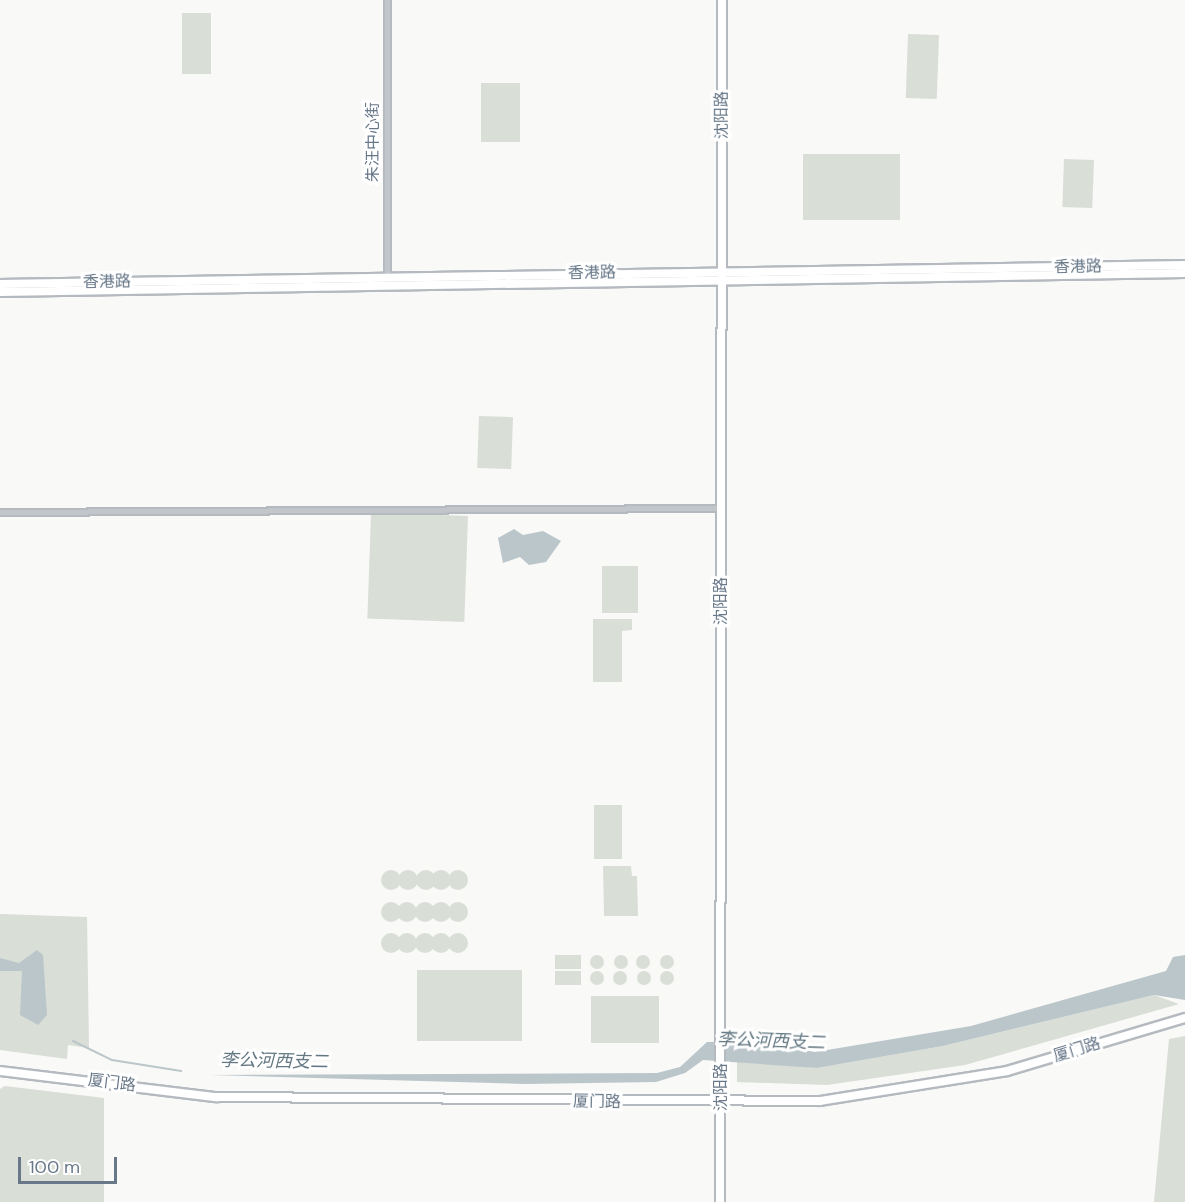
<!DOCTYPE html>
<meta charset="utf-8">
<style>
body{margin:0}
#map{position:relative;width:1185px;height:1202px;overflow:hidden;background:#f9f9f7;font-family:"DM Sans","Noto Sans SC",sans-serif}
div>[style]{position:absolute}
.green>*{inset:0;background:#d9ded6;transform-origin:0 0}
.round{border-radius:50%}
.water>*{inset:0;background:#bbc6cb}
.stream>*{height:2px;margin:-1px;padding:0 1px;transform-origin:1px;border-radius:1px;background:#bbc6cb}
.roads{filter:drop-shadow(2px 0 #b5bac0) drop-shadow(-2px 0 #b5bac0) drop-shadow(0 2px #b5bac0) drop-shadow(0 -2px #b5bac0)}
.street>*{height:5px;margin:-2.5px;padding:0 2.5px;transform-origin:2.5px;border-radius:2.5px;background:#c2c6cb}
.secondary>*{height:8px;margin:-4px;padding:0 4px;transform-origin:4px;border-radius:4px;background:#fff}
span{translate:-50% -50%;white-space:nowrap;text-align:center;line-height:1.15;-webkit-text-stroke:6px #fff;paint-order:stroke}
.street-label{font-size:16px;color:#687889}
.water-label{font-size:18px;color:#637883;font-style:italic}
.scale{position:absolute;left:18px;top:1157px;width:99px;height:27px;box-sizing:border-box;border:3px solid #687889;border-top:0;padding-left:8px;font-size:18px;line-height:21px;white-space:nowrap;color:#687889;-webkit-text-stroke:4px #fff;paint-order:stroke}
</style>
<div id="map">
<div class="green">
<div style="left:182px;top:13px;width:29px;height:61px"></div>
<div style="left:908px;top:34px;width:31px;height:64px;rotate:2deg"></div>
<div style="left:520px;top:83px;width:59px;height:39px;rotate:90deg"></div>
<div style="left:803px;top:154px;width:97px;height:66px"></div>
<div style="left:1064px;top:159px;width:30px;height:48px;rotate:2deg"></div>
<div style="left:479px;top:416px;width:34px;height:52px;rotate:2deg"></div>
<div style="left:468px;top:516px;width:106px;height:97px;rotate:92deg"></div>
<div style="left:602px;top:566px;width:36px;height:47px"></div>
<div style="clip-path:polygon(593px 619px,632px 619px,632px 630px,622px 631px,622px 682px,593px 682px)"></div>
<div style="left:594px;top:805px;width:28px;height:54px"></div>
<div style="clip-path:polygon(603px 866px,631px 866px,632px 876px,637px 876px,638px 916px,604px 916px)"></div>
<div class="round" style="left:398px;top:870px;width:20px;height:20px"></div>
<div class="round" style="left:381px;top:870px;width:20px;height:20px"></div>
<div class="round" style="left:416px;top:870px;width:20px;height:20px"></div>
<div class="round" style="left:448px;top:870px;width:20px;height:20px"></div>
<div class="round" style="left:431px;top:870px;width:20px;height:20px"></div>
<div class="round" style="left:397px;top:902px;width:20px;height:20px"></div>
<div class="round" style="left:431px;top:902px;width:20px;height:20px"></div>
<div class="round" style="left:448px;top:902px;width:20px;height:20px"></div>
<div class="round" style="left:381px;top:902px;width:20px;height:20px"></div>
<div class="round" style="left:415px;top:902px;width:20px;height:20px"></div>
<div style="clip-path:polygon(0 914px,87px 917px,89px 1048px,68px 1045px,67px 1059px,0 1050px)"></div>
<div class="round" style="left:415px;top:933px;width:20px;height:20px"></div>
<div class="round" style="left:381px;top:933px;width:20px;height:20px"></div>
<div class="round" style="left:448px;top:933px;width:20px;height:20px"></div>
<div class="round" style="left:397px;top:933px;width:20px;height:20px"></div>
<div class="round" style="left:431px;top:933px;width:20px;height:20px"></div>
<div style="left:581px;top:955px;width:14px;height:26px;rotate:90deg"></div>
<div class="round" style="left:614px;top:955px;width:14px;height:14px"></div>
<div class="round" style="left:590px;top:955px;width:14px;height:14px"></div>
<div class="round" style="left:660px;top:955px;width:14px;height:14px"></div>
<div class="round" style="left:636px;top:955px;width:14px;height:14px"></div>
<div style="left:417px;top:970px;width:105px;height:71px"></div>
<div style="left:555px;top:971px;width:26px;height:14px"></div>
<div class="round" style="left:660px;top:971px;width:14px;height:14px"></div>
<div class="round" style="left:637px;top:971px;width:14px;height:14px"></div>
<div class="round" style="left:613px;top:971px;width:14px;height:14px"></div>
<div class="round" style="left:590px;top:971px;width:14px;height:14px"></div>
<div style="clip-path:polygon(1154px 995px,1179px 1004px,965px 1065px,827px 1085px,737px 1082px,737px 1060px,817px 1068px,943px 1046px)"></div>
<div style="left:659px;top:996px;width:47px;height:68px;rotate:90deg"></div>
<div style="clip-path:polygon(1185px 1036px,1185px 1202px,1154px 1202px,1169px 1039px)"></div>
<div style="clip-path:polygon(5px 1086px,104px 1098px,104px 1202px,0 1202px,0 1089px)"></div>
</div>
<div class="water">
<div style="clip-path:polygon(514px 529px,523px 535px,543px 531px,561px 541px,546px 562px,529px 565px,520px 557px,503px 563px,498px 538px)"></div>
<div style="clip-path:polygon(37px 950px,43px 955px,47px 1015px,38px 1025px,20px 1015px,22px 971px,0 971px,0 958px,19px 963px)"></div>
<div style="clip-path:polygon(1185px 955px,1185px 1000px,1154px 995px,943px 1046px,817px 1068px,703px 1060px,685px 1073px,656px 1082px,525px 1084px,210px 1075px,657px 1073px,680px 1067px,707px 1042px,754px 1041px,815px 1052px,971px 1026px,1166px 971px,1173px 957px)"></div>
</div>
<div class="stream">
<div style="left:73px;top:1041px;width:43px;rotate:26deg"></div>
<div style="left:112px;top:1060px;width:70px;rotate:9.1deg"></div>
</div>
<div class="roads">
<div class="street">
<div style="left:387px;top:285px;width:285px;rotate:-90deg"></div>
<div style="left:0;top:512px;width:721px;rotate:-0.32deg"></div>
</div>
<div class="secondary">
<div style="left:0;top:284px;width:1185px;rotate:-0.92deg"></div>
<div style="left:0;top:292px;width:1185px;rotate:-0.92deg"></div>
<div style="left:0;top:1071px;width:218px;rotate:6.9deg"></div>
<div style="left:216px;top:1097px;width:604px;rotate:0.38deg"></div>
<div style="left:820px;top:1101px;width:189px;rotate:-9.1deg"></div>
<div style="left:1007px;top:1071px;width:186px;rotate:-16.6deg"></div>
<div style="left:720px;top:1202px;width:1202px;rotate:-89.9deg"></div>
</div>
</div>
<div class="street-label">
<span style="left:722px;top:115px;rotate:-90deg">沈阳路</span>
<span style="left:373px;top:142px;rotate:-90deg">朱汪中心街</span>
<span style="left:1078px;top:267px;rotate:-1deg">香港路</span>
<span style="left:592px;top:273px;rotate:-1deg">香港路</span>
<span style="left:107px;top:282px;rotate:-1deg">香港路</span>
<span style="left:721px;top:601px;rotate:-90deg">沈阳路</span>
<span style="left:1077px;top:1050px;rotate:-17deg">厦门路</span>
<span style="left:112px;top:1083px;rotate:7deg">厦门路</span>
<span style="left:721px;top:1087px;rotate:-90deg">沈阳路</span>
<span style="left:597px;top:1102px;rotate:1deg">厦门路</span>
</div>
<div class="water-label">
<span style="left:771px;top:1041px;rotate:2deg">李公河西支二</span>
<span style="left:274px;top:1061px;rotate:1deg">李公河西支二</span>
</div>
<div class="scale">100 m</div>
</div>
